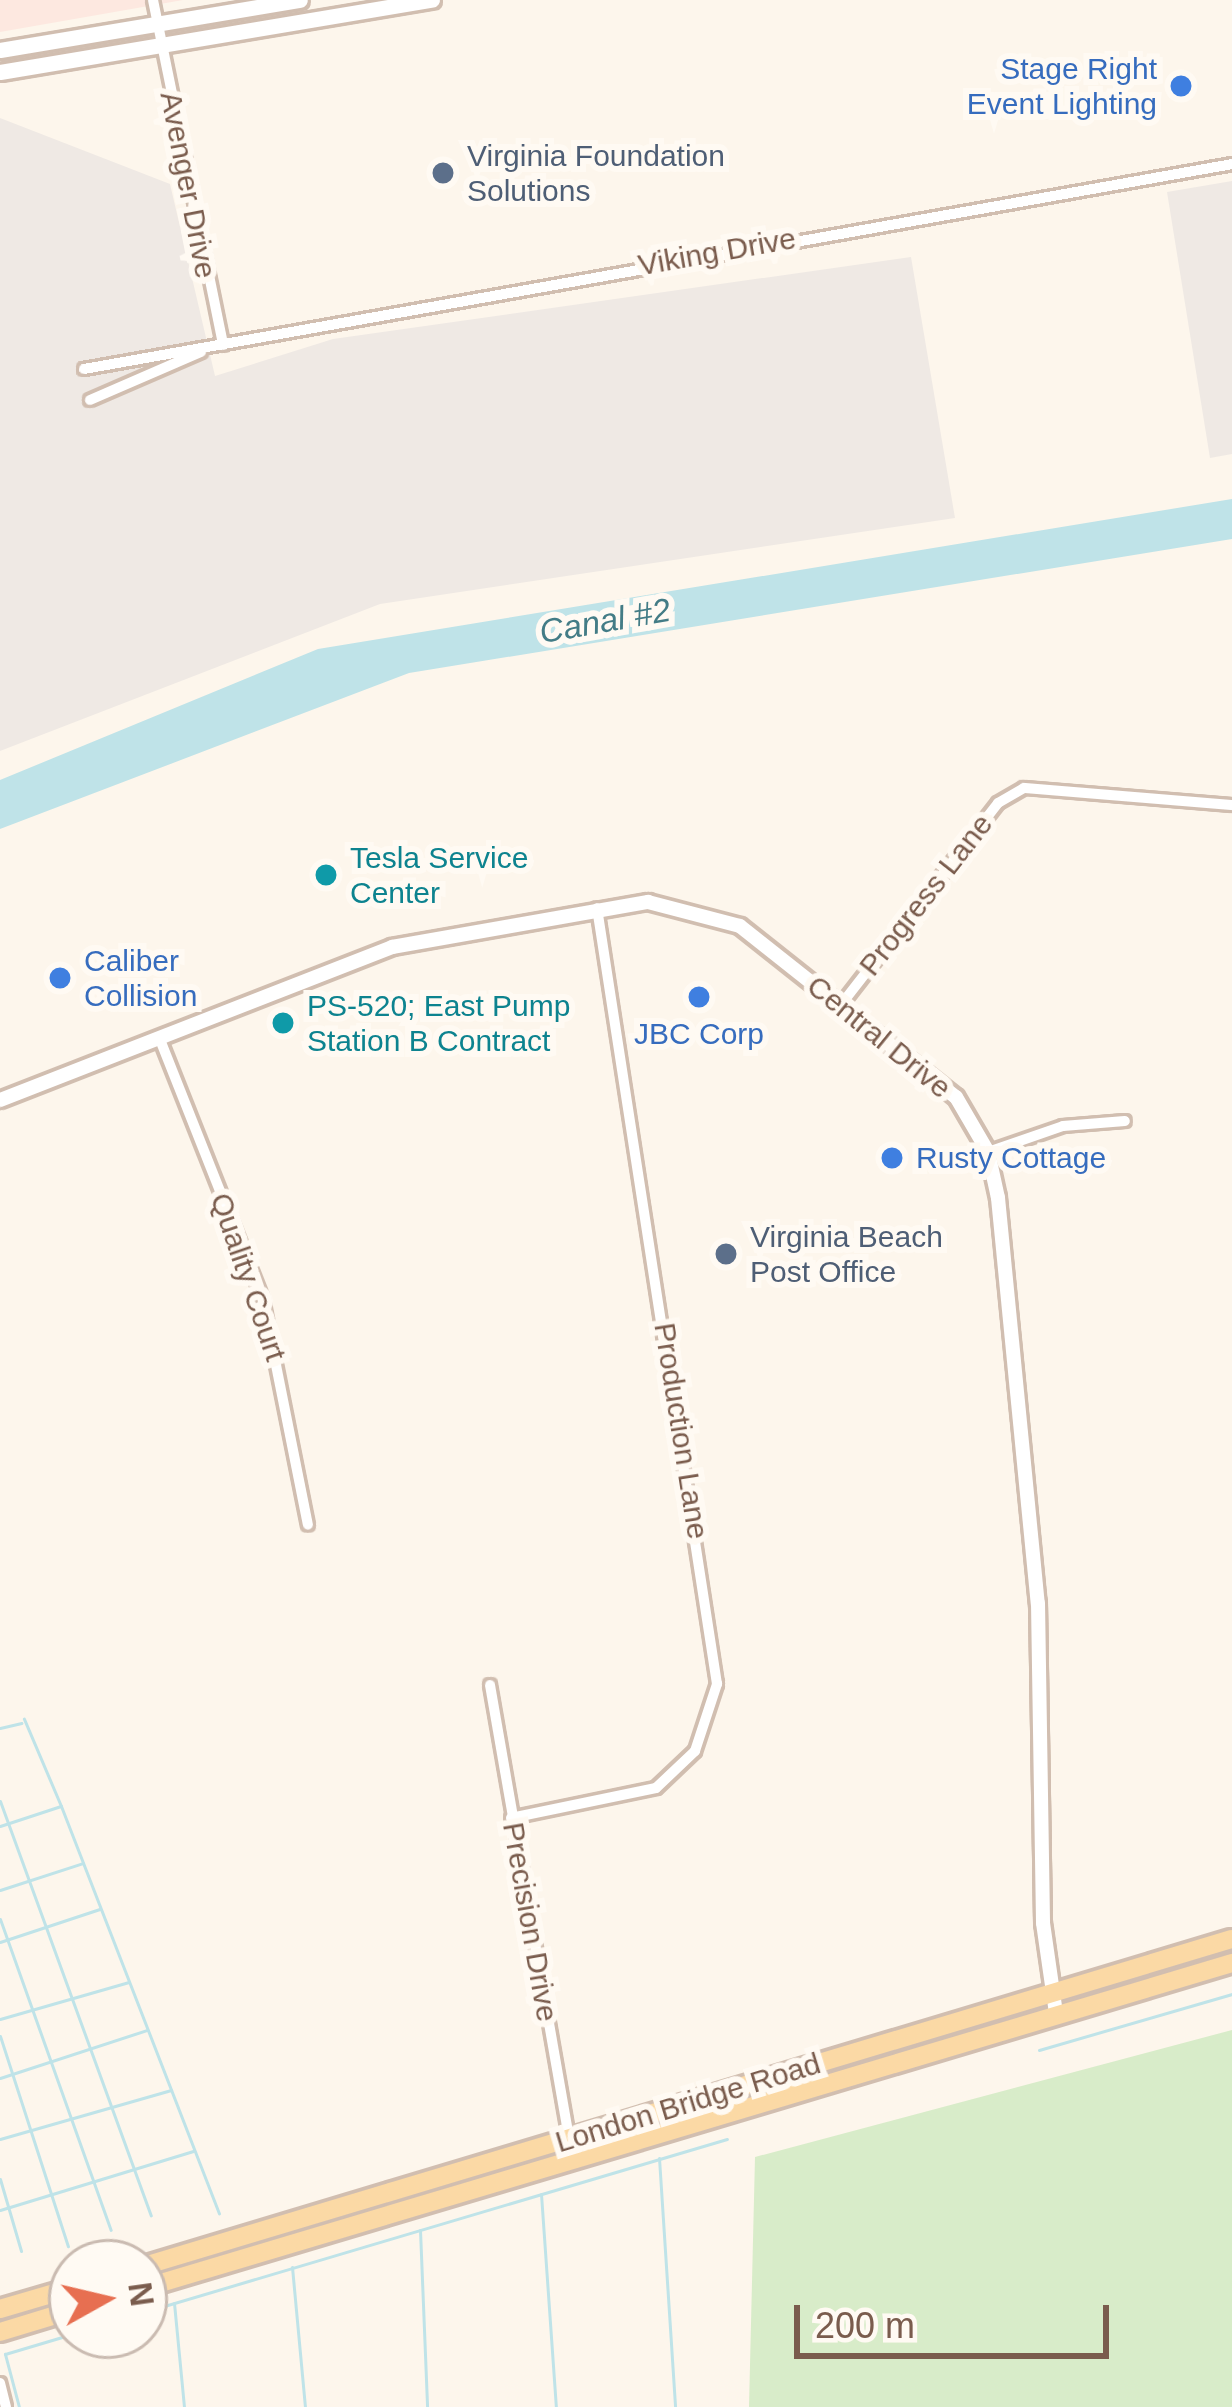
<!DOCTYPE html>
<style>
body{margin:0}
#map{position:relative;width:1232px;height:2407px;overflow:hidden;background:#fdf6ec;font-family:Helvetica,sans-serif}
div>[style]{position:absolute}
.commercial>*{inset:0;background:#fde8e0}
.industrial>*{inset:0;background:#efe9e4}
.green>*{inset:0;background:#d8ecc9}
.water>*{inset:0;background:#bfe3e8}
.stream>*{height:3px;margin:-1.5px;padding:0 1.5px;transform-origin:1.5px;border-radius:1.5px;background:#bfe3e8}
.roads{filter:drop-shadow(3px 0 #d1beb0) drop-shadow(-3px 0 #d1beb0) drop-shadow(0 3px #d1beb0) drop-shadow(0 -3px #d1beb0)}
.minor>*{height:10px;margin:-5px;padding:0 5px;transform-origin:5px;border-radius:5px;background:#fff}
.tertiary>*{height:14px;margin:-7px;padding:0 7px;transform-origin:7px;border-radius:7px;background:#fff}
.secondary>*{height:15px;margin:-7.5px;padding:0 7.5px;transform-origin:7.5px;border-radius:7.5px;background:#fff}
.primary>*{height:18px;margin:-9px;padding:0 9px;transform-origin:9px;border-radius:9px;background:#fbd9a5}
.dots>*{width:33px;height:33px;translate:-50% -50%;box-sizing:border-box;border:6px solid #fffaf3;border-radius:50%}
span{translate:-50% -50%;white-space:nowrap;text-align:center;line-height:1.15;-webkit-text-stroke:12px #fffaf3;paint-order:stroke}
.shop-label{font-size:30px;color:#366cbe}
.right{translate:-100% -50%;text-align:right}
.left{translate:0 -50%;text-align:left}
.service-label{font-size:30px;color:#4e5e75}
.street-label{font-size:30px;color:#7a5c4d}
.culture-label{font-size:30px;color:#0d838f}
.water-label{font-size:33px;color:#437c86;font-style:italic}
.north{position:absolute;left:48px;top:2239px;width:120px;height:120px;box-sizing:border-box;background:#fffaf3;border:3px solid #cabbb1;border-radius:50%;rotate:82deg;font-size:33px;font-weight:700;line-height:48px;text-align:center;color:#7a5c4d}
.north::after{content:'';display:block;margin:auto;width:42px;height:54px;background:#e76f51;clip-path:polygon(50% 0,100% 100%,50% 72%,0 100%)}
.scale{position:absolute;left:794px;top:2305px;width:315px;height:54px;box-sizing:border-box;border:6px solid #7a5c4d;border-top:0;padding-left:15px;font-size:36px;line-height:42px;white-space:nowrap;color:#7a5c4d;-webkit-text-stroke:9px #fffaf3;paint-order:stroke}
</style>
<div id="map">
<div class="commercial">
<div style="clip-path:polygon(0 0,183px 0,0 32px)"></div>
</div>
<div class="industrial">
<div style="clip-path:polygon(0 118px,170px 184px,215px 376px,333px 339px,911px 257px,955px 518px,380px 604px,0 751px)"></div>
<div style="clip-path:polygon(1232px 181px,1232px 454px,1210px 458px,1167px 192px)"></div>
</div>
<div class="green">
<div style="clip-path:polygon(1232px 2030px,1232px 2407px,749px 2407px,755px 2157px)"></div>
</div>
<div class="water">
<div style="clip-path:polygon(1232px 499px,1232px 539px,409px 673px,0 829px,0 780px,318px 649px)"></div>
</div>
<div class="stream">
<div style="left:0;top:1728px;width:22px;rotate:-13deg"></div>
<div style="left:0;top:1801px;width:441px;rotate:70deg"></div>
<div style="left:61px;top:1806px;width:437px;rotate:68.8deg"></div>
<div style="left:0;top:1826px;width:64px;rotate:-18.2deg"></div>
<div style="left:61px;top:1806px;width:95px;rotate:-113deg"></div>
<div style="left:0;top:1890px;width:87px;rotate:-18deg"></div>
<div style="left:0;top:1919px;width:330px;rotate:70.4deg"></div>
<div style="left:0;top:1942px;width:105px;rotate:-18.3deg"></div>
<div style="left:0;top:2019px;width:134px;rotate:-16deg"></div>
<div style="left:0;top:2036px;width:221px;rotate:72.1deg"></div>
<div style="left:1039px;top:2050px;width:201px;rotate:-16.2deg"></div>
<div style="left:0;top:2078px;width:155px;rotate:-18.1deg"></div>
<div style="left:0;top:2139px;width:178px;rotate:-16deg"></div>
<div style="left:659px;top:2158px;width:250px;rotate:86.3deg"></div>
<div style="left:0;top:2179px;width:75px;rotate:73.7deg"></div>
<div style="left:541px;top:2194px;width:214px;rotate:86deg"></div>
<div style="left:0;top:2210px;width:202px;rotate:-17deg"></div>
<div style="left:420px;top:2230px;width:177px;rotate:87.7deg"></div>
<div style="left:292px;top:2267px;width:141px;rotate:84.7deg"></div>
<div style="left:174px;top:2303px;width:104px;rotate:84.5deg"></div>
<div style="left:144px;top:2312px;width:608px;rotate:-16.53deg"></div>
<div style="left:19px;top:2407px;width:55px;rotate:-104.8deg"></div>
<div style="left:5px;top:2354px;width:70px;rotate:-16.6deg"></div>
</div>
<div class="roads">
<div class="minor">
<div style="left:153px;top:0;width:352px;rotate:78.5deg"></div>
<div style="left:84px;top:369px;width:1166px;rotate:-10.12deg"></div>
<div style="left:90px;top:400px;width:121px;rotate:-23.4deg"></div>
<div style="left:840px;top:1006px;width:257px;rotate:-52.1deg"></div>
<div style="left:998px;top:803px;width:30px;rotate:-30deg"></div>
<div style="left:1024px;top:788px;width:209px;rotate:4.7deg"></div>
<div style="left:159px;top:1037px;width:283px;rotate:68.4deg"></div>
<div style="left:263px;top:1300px;width:229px;rotate:78.7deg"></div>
<div style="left:988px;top:1152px;width:79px;rotate:-19.1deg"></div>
<div style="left:1063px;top:1126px;width:62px;rotate:-4.6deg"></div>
<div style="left:490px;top:1685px;width:464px;rotate:80.1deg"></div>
<div style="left:511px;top:1818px;width:148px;rotate:-11.7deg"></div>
<div style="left:656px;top:1788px;width:54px;rotate:-43.5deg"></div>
<div style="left:695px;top:1751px;width:71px;rotate:-71.8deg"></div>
<div style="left:717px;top:1684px;width:785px;rotate:-98.79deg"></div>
<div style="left:0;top:2383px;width:25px;rotate:76deg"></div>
</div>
<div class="tertiary">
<div style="left:0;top:1100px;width:421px;rotate:-21.3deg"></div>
<div style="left:392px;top:947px;width:260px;rotate:-10deg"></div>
<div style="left:648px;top:902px;width:95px;rotate:14.6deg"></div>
<div style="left:740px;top:926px;width:275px;rotate:38.4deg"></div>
<div style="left:956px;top:1097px;width:64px;rotate:59.8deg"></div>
<div style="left:988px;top:1152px;width:47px;rotate:77.7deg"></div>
<div style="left:998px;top:1198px;width:407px;rotate:84.4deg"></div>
<div style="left:1038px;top:1603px;width:320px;rotate:89.1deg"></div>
<div style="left:1043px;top:1923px;width:91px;rotate:81.8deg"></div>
</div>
<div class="secondary">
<div style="left:0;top:50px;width:304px;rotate:-9.5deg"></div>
<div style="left:0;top:72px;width:438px;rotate:-9.5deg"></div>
</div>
<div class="primary">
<div style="left:144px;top:2266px;width:1136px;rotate:-16.73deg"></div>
<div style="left:144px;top:2288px;width:1136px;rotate:-16.63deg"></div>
<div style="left:0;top:2309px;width:75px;rotate:-16.3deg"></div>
<div style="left:0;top:2332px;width:75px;rotate:-17deg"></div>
</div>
</div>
<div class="dots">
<div style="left:1181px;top:86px;background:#3f7fe0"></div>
<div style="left:443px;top:173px;background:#5c6f8a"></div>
<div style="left:326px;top:875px;background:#0f9aa8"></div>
<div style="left:60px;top:978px;background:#3f7fe0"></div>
<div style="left:699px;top:997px;background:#3f7fe0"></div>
<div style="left:283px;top:1023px;background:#0f9aa8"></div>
<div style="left:892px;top:1158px;background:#3f7fe0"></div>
<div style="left:726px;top:1254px;background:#5c6f8a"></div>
</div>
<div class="shop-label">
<span class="right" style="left:1157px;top:86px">Stage Right<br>Event Lighting</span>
<span class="left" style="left:84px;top:978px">Caliber<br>Collision</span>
<span style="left:699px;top:1034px">JBC Corp</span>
<span class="left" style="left:916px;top:1158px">Rusty Cottage</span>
</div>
<div class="service-label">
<span class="left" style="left:467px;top:173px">Virginia Foundation<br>Solutions</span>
<span class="left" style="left:750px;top:1254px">Virginia Beach<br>Post Office</span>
</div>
<div class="street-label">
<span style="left:188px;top:185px;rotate:79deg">Avenger Drive</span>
<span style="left:717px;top:252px;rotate:-10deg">Viking Drive</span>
<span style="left:926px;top:895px;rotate:-52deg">Progress Lane</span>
<span style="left:879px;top:1037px;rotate:39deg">Central Drive</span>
<span style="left:248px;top:1277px;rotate:71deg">Quality Court</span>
<span style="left:681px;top:1431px;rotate:81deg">Production Lane</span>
<span style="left:530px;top:1922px;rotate:80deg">Precision Drive</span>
<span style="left:688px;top:2103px;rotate:-17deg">London Bridge Road</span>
</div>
<div class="culture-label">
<span class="left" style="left:350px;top:875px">Tesla Service<br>Center</span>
<span class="left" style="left:307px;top:1023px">PS-520; East Pump<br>Station B Contract</span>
</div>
<div class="water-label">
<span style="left:605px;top:621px;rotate:-10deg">Canal #2</span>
</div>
<div class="north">N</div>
<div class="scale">200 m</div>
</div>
